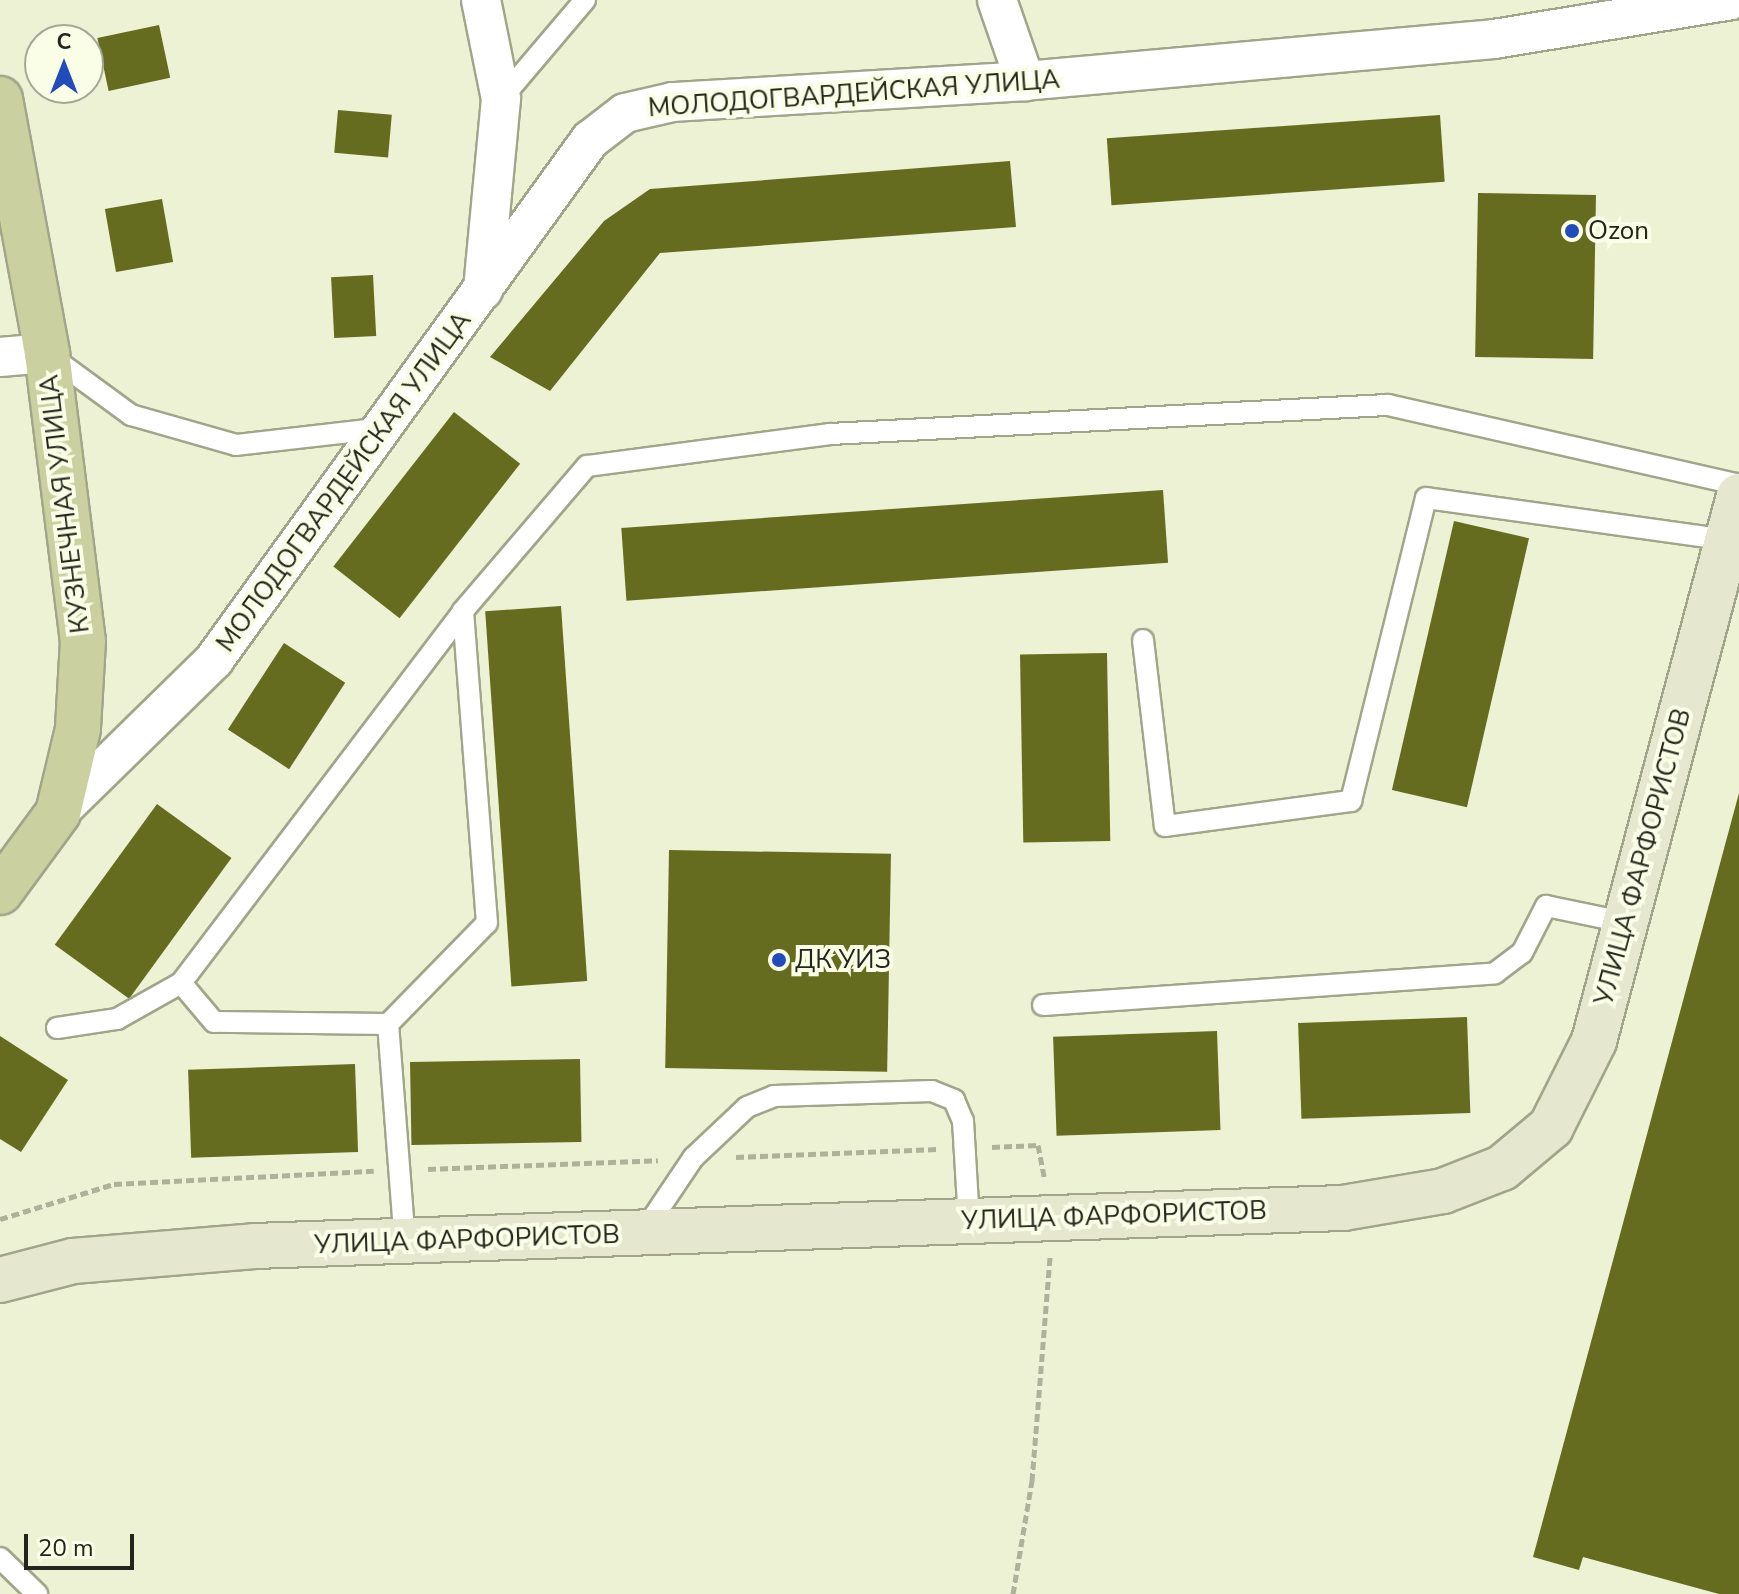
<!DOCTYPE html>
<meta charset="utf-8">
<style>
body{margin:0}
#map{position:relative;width:1739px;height:1594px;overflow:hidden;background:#edf2d5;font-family:"Nunito Sans",sans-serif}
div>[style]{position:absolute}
.building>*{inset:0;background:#656c1f;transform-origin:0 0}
.path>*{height:5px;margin-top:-2.5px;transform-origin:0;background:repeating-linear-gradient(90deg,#aeb29b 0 8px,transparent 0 12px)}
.roads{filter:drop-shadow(2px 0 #a1a58a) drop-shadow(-2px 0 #a1a58a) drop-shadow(0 2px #a1a58a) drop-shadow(0 -2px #a1a58a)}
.lane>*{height:20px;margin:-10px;padding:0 10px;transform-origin:10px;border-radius:10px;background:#fff}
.street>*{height:38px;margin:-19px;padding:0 19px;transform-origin:19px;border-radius:19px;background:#fff}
.secondary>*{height:44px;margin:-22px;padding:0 22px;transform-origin:22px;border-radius:22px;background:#e5e8cf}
.primary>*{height:44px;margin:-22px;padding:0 22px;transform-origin:22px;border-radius:22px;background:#cbd0a0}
.dots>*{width:22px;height:22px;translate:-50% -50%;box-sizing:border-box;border:4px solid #fbfee7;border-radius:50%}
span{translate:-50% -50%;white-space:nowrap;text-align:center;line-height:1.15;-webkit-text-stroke:8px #fbfee7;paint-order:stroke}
.street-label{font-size:26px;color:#24251b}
.poi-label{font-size:26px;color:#24251b}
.left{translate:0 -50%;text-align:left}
.north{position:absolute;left:24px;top:24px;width:80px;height:80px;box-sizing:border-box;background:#fbfee7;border:2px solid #a5a795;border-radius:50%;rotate:0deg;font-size:22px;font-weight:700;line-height:32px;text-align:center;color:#24251b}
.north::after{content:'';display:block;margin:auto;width:28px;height:36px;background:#224cba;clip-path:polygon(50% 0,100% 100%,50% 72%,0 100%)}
.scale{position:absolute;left:24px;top:1534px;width:110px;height:36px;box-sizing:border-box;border:4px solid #24251b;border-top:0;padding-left:10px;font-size:24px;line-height:28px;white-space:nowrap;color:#24251b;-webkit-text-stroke:6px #fbfee7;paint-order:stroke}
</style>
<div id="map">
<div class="building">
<div style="left:159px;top:25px;width:54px;height:63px;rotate:78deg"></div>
<div style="left:338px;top:110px;width:54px;height:43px;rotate:5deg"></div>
<div style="left:1440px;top:115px;width:67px;height:334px;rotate:86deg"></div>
<div style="clip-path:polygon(1010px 161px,1016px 227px,660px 253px,550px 391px,490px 357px,604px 221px,650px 189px)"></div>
<div style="left:1478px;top:193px;width:118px;height:164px;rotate:1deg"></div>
<div style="left:162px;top:199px;width:64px;height:58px;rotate:80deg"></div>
<div style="left:373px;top:275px;width:61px;height:42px;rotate:87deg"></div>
<div style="left:454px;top:412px;width:84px;height:196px;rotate:38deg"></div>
<div style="left:1163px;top:490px;width:73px;height:543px;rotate:86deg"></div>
<div style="left:1454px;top:521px;width:77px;height:276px;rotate:13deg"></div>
<div style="left:561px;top:606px;width:376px;height:76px;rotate:86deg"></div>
<div style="left:284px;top:643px;width:73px;height:103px;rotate:33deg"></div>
<div style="left:1107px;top:653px;width:188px;height:87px;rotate:89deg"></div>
<div style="clip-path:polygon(1739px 793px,1739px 1594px,1719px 1594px,1583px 1557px,1579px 1570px,1533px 1557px)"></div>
<div style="left:157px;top:804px;width:92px;height:174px;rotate:36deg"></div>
<div style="left:669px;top:850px;width:222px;height:218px;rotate:1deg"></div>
<div style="left:1467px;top:1017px;width:96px;height:169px;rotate:88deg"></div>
<div style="left:1217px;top:1031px;width:99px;height:164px;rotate:88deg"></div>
<div style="clip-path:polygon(0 1036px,68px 1080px,21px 1152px,0 1139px)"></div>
<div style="left:580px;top:1059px;width:83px;height:170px;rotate:89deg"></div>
<div style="left:355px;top:1064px;width:88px;height:167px;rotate:88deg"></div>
</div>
<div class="path">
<div style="left:992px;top:1147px;width:46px;rotate:-2.5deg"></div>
<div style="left:1038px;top:1145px;width:36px;rotate:79deg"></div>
<div style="left:736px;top:1157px;width:202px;rotate:-2.3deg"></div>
<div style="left:428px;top:1169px;width:230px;rotate:-2.2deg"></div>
<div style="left:0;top:1219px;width:119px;rotate:-17.1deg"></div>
<div style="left:114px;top:1184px;width:260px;rotate:-2.9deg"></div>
<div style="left:1013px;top:1594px;width:115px;rotate:-80.5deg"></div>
<div style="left:1032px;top:1481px;width:225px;rotate:-85.4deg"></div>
</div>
<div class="roads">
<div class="lane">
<div style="left:501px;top:99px;width:130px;rotate:-49.7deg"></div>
<div style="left:49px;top:355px;width:102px;rotate:36.2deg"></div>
<div style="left:131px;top:415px;width:109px;rotate:15.9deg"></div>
<div style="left:236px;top:445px;width:142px;rotate:-6.5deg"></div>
<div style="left:1143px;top:640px;width:187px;rotate:83.3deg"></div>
<div style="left:1165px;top:826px;width:188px;rotate:-7.7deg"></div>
<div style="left:1351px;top:801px;width:312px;rotate:-76.1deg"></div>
<div style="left:1426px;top:498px;width:305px;rotate:7.9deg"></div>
<div style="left:1043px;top:1005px;width:453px;rotate:-4deg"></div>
<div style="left:1495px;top:973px;width:34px;rotate:-37deg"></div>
<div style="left:1522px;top:953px;width:53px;rotate:-62.9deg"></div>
<div style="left:1546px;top:906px;width:84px;rotate:11.7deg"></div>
<div style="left:388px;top:1024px;width:174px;rotate:-179.3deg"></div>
<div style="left:214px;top:1022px;width:51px;rotate:-130.2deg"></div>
<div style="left:181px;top:983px;width:467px;rotate:-52.8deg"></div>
<div style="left:57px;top:1028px;width:61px;rotate:-8.5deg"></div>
<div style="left:117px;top:1019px;width:73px;rotate:-29.4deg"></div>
<div style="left:644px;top:1231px;width:88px;rotate:-56.1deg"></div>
<div style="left:693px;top:1158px;width:74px;rotate:-43.4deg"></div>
<div style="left:747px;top:1107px;width:29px;rotate:-22deg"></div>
<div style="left:774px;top:1096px;width:158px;rotate:-1.8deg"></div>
<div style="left:932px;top:1091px;width:24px;rotate:22deg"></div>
<div style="left:954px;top:1100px;width:23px;rotate:67deg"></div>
<div style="left:963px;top:1121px;width:100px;rotate:86.6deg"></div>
<div style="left:405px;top:1244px;width:221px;rotate:-94.4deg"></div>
<div style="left:388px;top:1024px;width:141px;rotate:-45.6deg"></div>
<div style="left:487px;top:923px;width:313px;rotate:-94.4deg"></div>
<div style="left:463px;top:611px;width:191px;rotate:-49.5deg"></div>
<div style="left:587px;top:466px;width:245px;rotate:-7.5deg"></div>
<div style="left:830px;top:434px;width:559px;rotate:-2.98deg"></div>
<div style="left:1388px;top:405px;width:360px;rotate:12.8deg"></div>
<div style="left:0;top:1558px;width:52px;rotate:44.2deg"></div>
</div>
<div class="street">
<div style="left:481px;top:0;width:101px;rotate:78.6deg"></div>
<div style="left:501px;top:99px;width:192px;rotate:95.4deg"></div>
<div style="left:997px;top:0;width:86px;rotate:70.9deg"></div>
<div style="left:0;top:357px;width:47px;rotate:-4.9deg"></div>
<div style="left:58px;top:813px;width:219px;rotate:-44.4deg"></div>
<div style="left:214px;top:660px;width:642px;rotate:-54.13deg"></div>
<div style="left:590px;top:140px;width:44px;rotate:-37.6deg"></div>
<div style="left:625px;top:113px;width:49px;rotate:-12.9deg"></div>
<div style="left:673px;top:102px;width:353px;rotate:-3.4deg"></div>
<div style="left:1025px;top:81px;width:471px;rotate:-5.1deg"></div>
<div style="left:1494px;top:39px;width:240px;rotate:-9.3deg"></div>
</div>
<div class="secondary">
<div style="left:0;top:1280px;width:75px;rotate:-14.6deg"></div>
<div style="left:73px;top:1261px;width:182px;rotate:-4.7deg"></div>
<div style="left:254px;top:1246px;width:1090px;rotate:-2deg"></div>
<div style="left:1343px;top:1208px;width:101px;rotate:-9.6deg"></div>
<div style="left:1443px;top:1191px;width:63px;rotate:-21.3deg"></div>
<div style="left:1502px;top:1168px;width:64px;rotate:-39.9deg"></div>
<div style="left:1551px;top:1127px;width:96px;rotate:-63.4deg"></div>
<div style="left:1594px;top:1041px;width:564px;rotate:-75.1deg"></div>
</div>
<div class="primary">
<div style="left:0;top:99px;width:258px;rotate:79.5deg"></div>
<div style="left:47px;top:353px;width:290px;rotate:82.9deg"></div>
<div style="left:83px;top:641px;width:88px;rotate:93.3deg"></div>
<div style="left:78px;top:729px;width:86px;rotate:103.4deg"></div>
<div style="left:58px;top:813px;width:98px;rotate:126.3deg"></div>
</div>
</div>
<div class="dots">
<div style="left:1572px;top:231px;background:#224cba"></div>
<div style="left:779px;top:960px;background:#224cba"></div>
</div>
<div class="street-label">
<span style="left:854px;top:94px;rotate:-4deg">МОЛОДОГВАРДЕЙСКАЯ УЛИЦА</span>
<span style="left:344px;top:482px;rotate:-54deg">МОЛОДОГВАРДЕЙСКАЯ УЛИЦА</span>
<span style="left:65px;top:504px;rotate:-97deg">КУЗНЕЧНАЯ УЛИЦА</span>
<span style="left:1643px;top:857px;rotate:-75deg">УЛИЦА ФАРФОРИСТОВ</span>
<span style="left:1114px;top:1216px;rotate:-2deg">УЛИЦА ФАРФОРИСТОВ</span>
<span style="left:467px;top:1240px;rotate:-2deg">УЛИЦА ФАРФОРИСТОВ</span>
</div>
<div class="poi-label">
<span class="left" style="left:1588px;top:231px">Ozon</span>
<span class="left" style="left:795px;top:960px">ДК УИЗ</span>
</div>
<div class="north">С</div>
<div class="scale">20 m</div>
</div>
